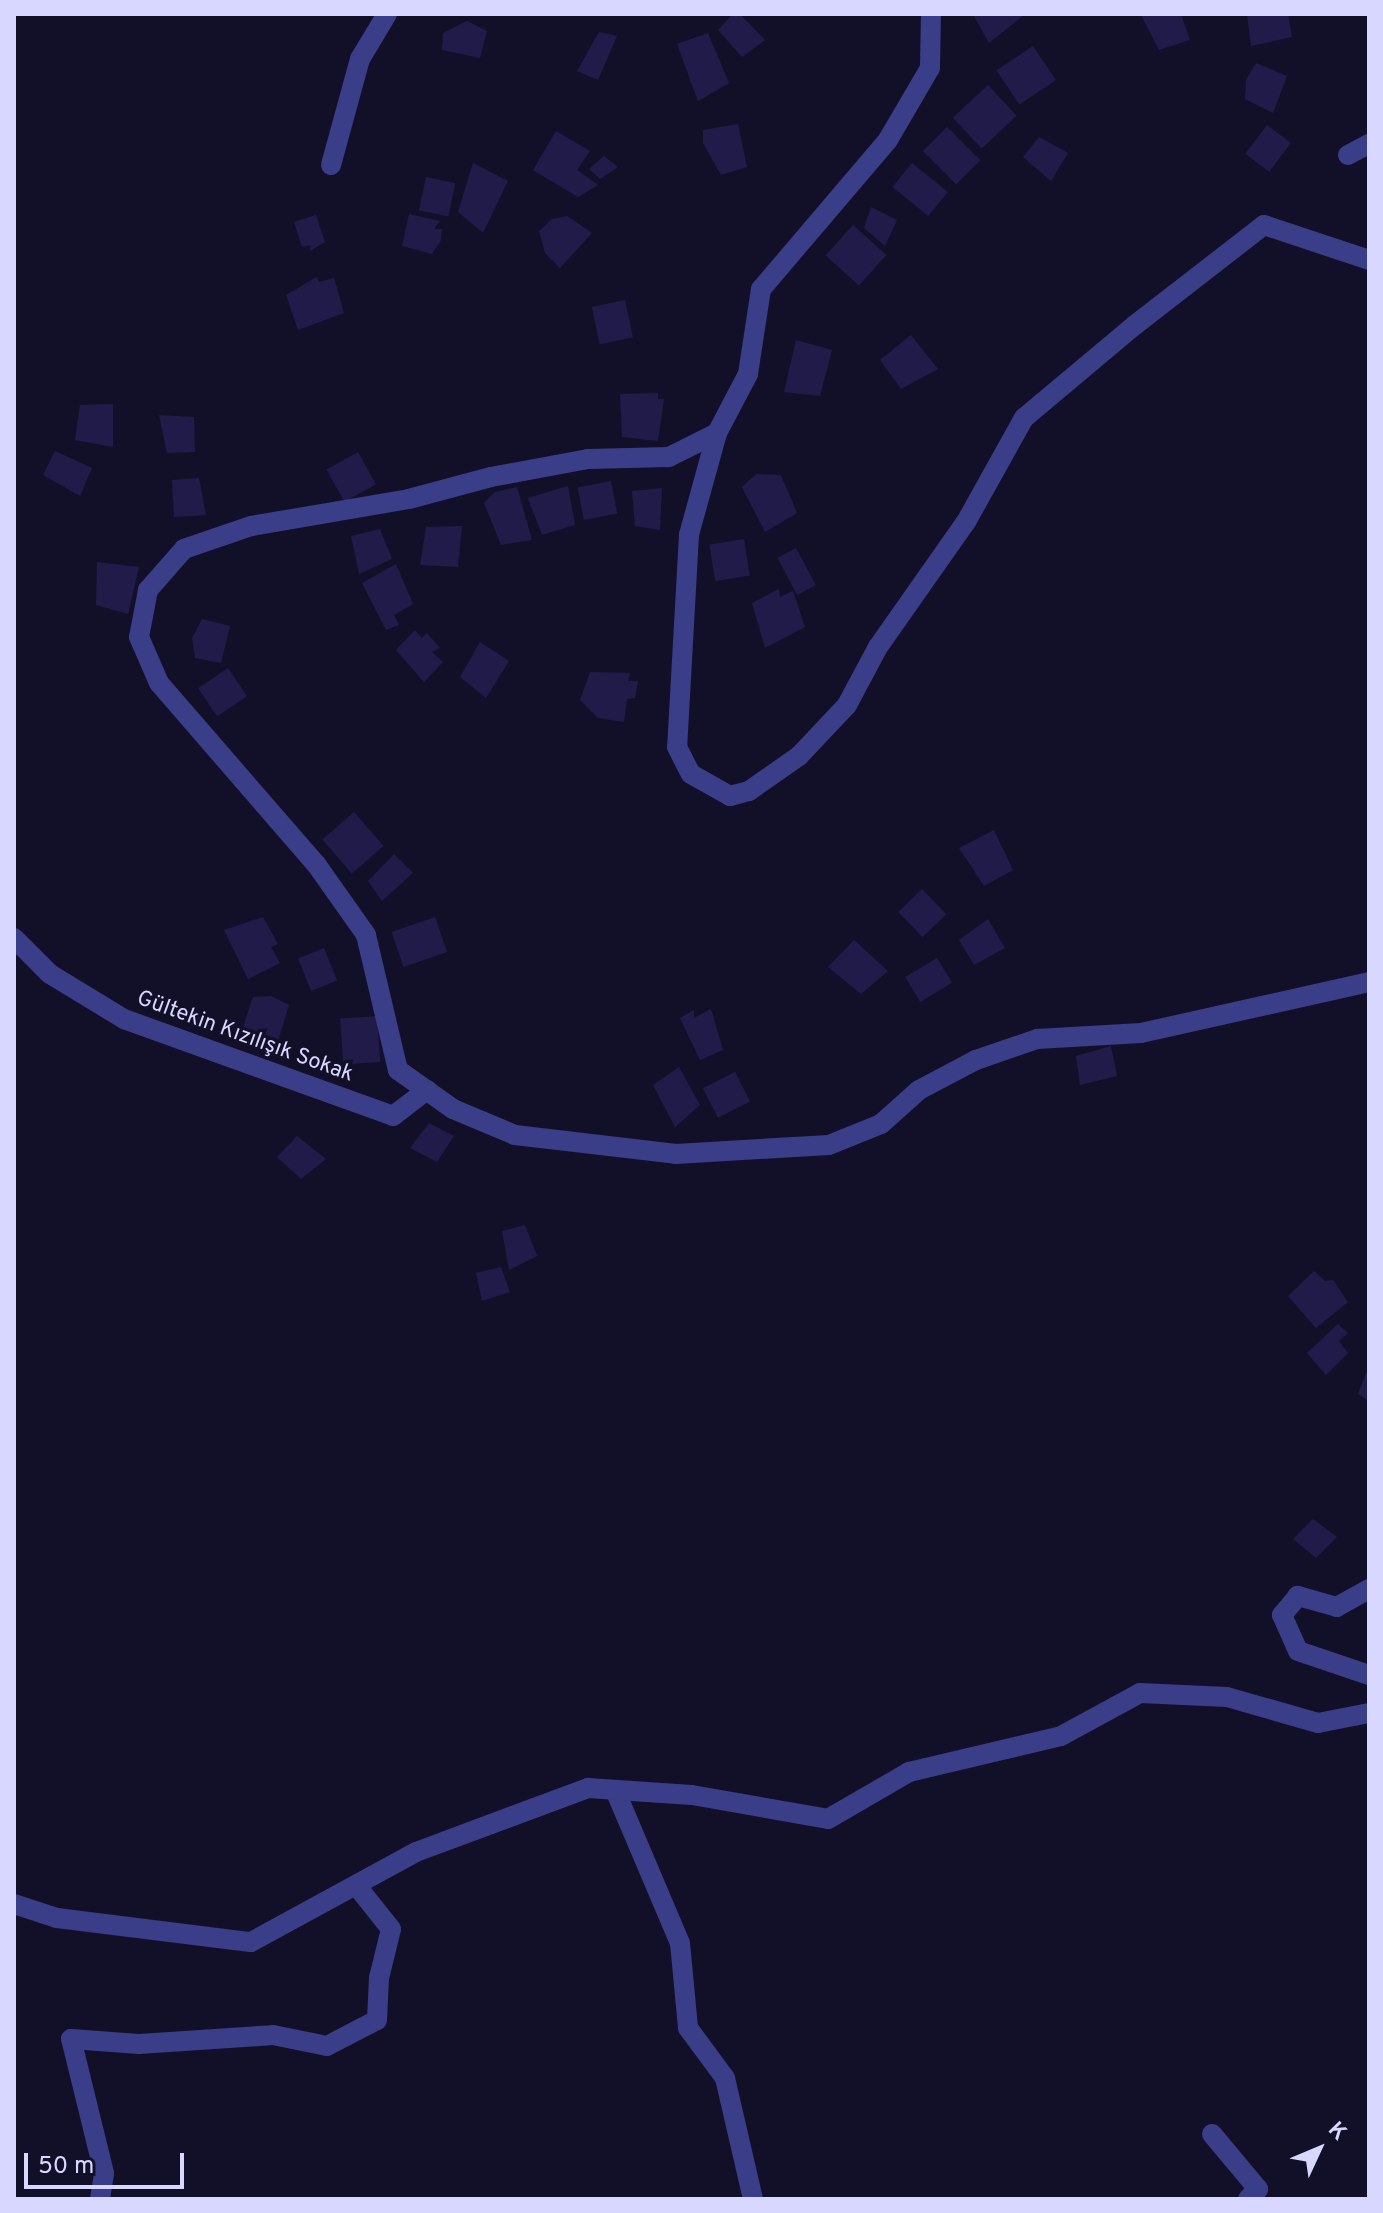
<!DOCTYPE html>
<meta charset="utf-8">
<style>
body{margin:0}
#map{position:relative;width:1383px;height:2213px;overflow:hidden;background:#121028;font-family:Overpass,sans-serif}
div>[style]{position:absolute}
.building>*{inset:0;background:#211b4a;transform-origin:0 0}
.minor>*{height:20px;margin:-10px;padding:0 10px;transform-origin:10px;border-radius:10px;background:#3a3d88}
span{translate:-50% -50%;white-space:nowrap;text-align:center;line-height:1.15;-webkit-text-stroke:7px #121028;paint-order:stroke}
.street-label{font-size:22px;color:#d8d7ff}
.frame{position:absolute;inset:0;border:16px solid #d8d7ff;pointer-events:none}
.north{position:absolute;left:1279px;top:2109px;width:80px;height:80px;-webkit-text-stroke:6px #121028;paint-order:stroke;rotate:46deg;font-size:22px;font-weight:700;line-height:32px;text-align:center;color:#d8d7ff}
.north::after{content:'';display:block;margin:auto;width:28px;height:36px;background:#d8d7ff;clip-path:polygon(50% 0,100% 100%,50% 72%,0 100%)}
.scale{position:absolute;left:24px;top:2153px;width:160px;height:36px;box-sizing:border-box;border:4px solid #d8d7ff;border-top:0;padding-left:10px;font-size:24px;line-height:28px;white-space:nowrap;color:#d8d7ff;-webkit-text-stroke:6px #121028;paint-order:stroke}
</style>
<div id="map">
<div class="building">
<div style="clip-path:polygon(733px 14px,740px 14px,765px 40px,742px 57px,718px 30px)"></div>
<div style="clip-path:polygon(1025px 14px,989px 43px,974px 16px,977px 14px)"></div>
<div style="clip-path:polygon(1181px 14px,1190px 40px,1159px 50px,1141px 15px)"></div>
<div style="clip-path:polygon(1247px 14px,1288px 14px,1292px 37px,1251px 46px)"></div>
<div style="clip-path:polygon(467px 21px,487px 31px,480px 58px,442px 50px,443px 33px)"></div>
<div style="clip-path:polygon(599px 32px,617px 36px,598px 80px,577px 71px)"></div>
<div style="clip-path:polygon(708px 33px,729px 83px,698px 101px,677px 44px)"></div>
<div style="left:1033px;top:46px;width:41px;height:44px;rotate:56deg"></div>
<div style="clip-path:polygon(1256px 63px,1287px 76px,1273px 113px,1245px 99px,1246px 80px)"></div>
<div style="left:988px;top:85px;width:42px;height:48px;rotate:47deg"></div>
<div style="clip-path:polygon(738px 124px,747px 167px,721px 175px,703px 143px,703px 130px)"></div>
<div style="left:1267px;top:125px;width:30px;height:36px;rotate:37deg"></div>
<div style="left:947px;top:127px;width:47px;height:34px;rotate:45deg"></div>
<div style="clip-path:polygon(556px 131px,590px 151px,577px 170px,598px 185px,578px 197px,533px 170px)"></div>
<div style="clip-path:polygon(1039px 137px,1068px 153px,1051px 181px,1023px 157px)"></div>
<div style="clip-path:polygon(604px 156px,618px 167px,600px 179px,589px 169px)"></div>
<div style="clip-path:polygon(473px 163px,508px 181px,483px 233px,458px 212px)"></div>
<div style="left:912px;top:163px;width:46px;height:31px;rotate:39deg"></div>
<div style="left:426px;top:177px;width:30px;height:34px;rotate:12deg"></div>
<div style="clip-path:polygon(871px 207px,897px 220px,885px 246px,864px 228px)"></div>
<div style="clip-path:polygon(409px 214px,440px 221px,434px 229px,442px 229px,441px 240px,432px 254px,402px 246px)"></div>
<div style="clip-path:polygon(316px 215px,325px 242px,310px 251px,310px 245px,302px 247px,294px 222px)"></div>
<div style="clip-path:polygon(567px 216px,592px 233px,560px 268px,545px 253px,539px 231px,552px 219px)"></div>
<div style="left:853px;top:225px;width:45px;height:41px;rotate:42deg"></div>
<div style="clip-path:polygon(317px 277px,319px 282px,334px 278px,344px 313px,298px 330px,286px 295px)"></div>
<div style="left:625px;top:300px;width:38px;height:34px;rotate:78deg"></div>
<div style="clip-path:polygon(911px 335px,938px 369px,901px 389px,880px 360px)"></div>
<div style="clip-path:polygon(796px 340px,832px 350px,820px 396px,784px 392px)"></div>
<div style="clip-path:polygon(658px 393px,658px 399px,664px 399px,658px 441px,622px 437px,620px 394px)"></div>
<div style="clip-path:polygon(113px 404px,113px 447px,75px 440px,80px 405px)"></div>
<div style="clip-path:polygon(159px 415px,194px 417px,195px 452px,167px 453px)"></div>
<div style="clip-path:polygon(55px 451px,92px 468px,80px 496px,43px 475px)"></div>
<div style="left:358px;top:452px;width:37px;height:36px;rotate:61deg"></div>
<div style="clip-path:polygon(756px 474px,781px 475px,797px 513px,765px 532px,742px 487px)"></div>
<div style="clip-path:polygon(199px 478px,206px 515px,174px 517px,172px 480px)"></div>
<div style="left:611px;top:481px;width:33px;height:34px;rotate:79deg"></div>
<div style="clip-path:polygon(568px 486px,575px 525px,542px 535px,528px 498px)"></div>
<div style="clip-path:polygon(517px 487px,532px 540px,501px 545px,484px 503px,495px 492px)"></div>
<div style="clip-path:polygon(662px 488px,660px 530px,635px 526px,632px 491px)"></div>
<div style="clip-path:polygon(462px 526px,458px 567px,420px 565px,426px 527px)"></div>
<div style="clip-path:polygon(380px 529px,392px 559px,359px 574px,351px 536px)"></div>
<div style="left:744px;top:539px;width:37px;height:35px;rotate:81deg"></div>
<div style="left:796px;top:548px;width:42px;height:21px;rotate:62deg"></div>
<div style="clip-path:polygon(97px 562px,139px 567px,128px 614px,96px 605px)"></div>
<div style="clip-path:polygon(396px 564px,413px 604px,394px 615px,399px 625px,386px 630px,362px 583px)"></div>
<div style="clip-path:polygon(779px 589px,780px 597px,793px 591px,805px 627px,765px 648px,752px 603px)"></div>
<div style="clip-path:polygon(202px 619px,230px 626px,221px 663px,195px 658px,192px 638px)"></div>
<div style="clip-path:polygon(415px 630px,422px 638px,427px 633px,440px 648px,432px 652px,443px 662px,424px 682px,396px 650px)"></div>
<div style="clip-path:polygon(480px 642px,509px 661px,486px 698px,460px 677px)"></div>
<div style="left:228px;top:668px;width:34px;height:36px;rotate:56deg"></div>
<div style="clip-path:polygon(590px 672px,630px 673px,628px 681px,638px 681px,635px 698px,627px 699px,624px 722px,598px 718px,580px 700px)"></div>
<div style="left:354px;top:812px;width:45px;height:42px;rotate:49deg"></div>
<div style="clip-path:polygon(994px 830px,1013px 870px,984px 886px,959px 848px)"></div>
<div style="clip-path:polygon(394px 854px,413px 873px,382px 901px,368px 881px)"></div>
<div style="left:922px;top:889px;width:35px;height:33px;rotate:46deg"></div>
<div style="clip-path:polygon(263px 917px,278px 944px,271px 947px,280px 963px,248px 979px,224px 930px)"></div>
<div style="left:435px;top:917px;width:37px;height:46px;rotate:71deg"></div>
<div style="clip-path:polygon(988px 919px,1005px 948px,974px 965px,959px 940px)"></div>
<div style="clip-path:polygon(854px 940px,888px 971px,861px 994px,828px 967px)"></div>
<div style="left:324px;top:948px;width:35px;height:28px;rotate:68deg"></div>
<div style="left:937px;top:958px;width:29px;height:37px;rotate:59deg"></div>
<div style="clip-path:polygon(271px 996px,289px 1005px,277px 1044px,242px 1030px,253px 997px)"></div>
<div style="clip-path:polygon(711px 1009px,723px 1050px,700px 1060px,680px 1018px,694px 1010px,694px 1018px)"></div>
<div style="left:377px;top:1016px;width:46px;height:37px;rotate:86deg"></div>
<div style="clip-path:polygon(1111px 1046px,1117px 1076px,1080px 1085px,1076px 1056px)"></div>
<div style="clip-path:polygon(679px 1067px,700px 1105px,675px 1127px,653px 1085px)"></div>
<div style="left:735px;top:1072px;width:33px;height:36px;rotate:63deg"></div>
<div style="clip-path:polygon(429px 1123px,454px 1136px,437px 1162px,410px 1148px)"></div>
<div style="clip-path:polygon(297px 1136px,326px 1159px,301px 1179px,277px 1157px)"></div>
<div style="clip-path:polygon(525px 1225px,537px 1256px,509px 1270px,502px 1231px)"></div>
<div style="clip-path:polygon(501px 1267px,510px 1292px,482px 1301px,476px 1273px)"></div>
<div style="clip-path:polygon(1314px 1271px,1325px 1281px,1333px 1280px,1348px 1302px,1316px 1328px,1288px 1296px)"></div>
<div style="clip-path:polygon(1338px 1324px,1348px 1333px,1339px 1341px,1348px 1353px,1326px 1375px,1307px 1353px)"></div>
<div style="clip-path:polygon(1369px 1366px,1369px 1401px,1358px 1394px)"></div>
<div style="clip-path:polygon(1313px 1519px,1337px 1537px,1316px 1558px,1293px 1539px)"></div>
</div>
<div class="minor">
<div style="left:931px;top:14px;width:54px;rotate:91.1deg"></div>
<div style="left:930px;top:68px;width:83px;rotate:120.3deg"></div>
<div style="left:888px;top:140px;width:196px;rotate:130.4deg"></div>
<div style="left:761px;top:289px;width:86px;rotate:98.7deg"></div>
<div style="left:748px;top:374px;width:67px;rotate:117.7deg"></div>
<div style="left:717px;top:433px;width:54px;rotate:153.4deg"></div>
<div style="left:669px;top:457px;width:81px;rotate:178.6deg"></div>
<div style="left:588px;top:459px;width:99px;rotate:169.5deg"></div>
<div style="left:491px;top:477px;width:85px;rotate:165deg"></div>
<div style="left:409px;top:499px;width:160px;rotate:170.3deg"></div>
<div style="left:251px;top:526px;width:71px;rotate:161.1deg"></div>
<div style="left:184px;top:549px;width:55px;rotate:131.3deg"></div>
<div style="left:148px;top:590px;width:48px;rotate:100.8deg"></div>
<div style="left:139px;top:637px;width:50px;rotate:66.5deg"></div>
<div style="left:159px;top:683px;width:240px;rotate:49.1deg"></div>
<div style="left:316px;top:864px;width:87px;rotate:54.8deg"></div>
<div style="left:366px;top:935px;width:139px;rotate:76.7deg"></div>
<div style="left:398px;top:1070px;width:67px;rotate:35.3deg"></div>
<div style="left:453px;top:1109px;width:67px;rotate:22.8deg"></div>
<div style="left:515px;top:1135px;width:162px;rotate:6.7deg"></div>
<div style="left:676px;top:1154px;width:153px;rotate:-3.4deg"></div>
<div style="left:829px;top:1145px;width:56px;rotate:-22deg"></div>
<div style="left:881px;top:1124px;width:51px;rotate:-41.8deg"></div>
<div style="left:919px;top:1090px;width:64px;rotate:-27.8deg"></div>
<div style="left:976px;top:1060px;width:65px;rotate:-19deg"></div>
<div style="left:1037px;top:1039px;width:104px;rotate:-3.3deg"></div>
<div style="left:1141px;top:1033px;width:234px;rotate:-12.6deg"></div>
<div style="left:1348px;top:155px;width:24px;rotate:-28deg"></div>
<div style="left:331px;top:165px;width:110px;rotate:-74.7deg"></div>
<div style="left:360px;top:59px;width:52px;rotate:-59deg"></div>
<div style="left:717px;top:433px;width:106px;rotate:105.4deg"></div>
<div style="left:689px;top:535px;width:212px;rotate:93.2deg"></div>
<div style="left:677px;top:747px;width:30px;rotate:63deg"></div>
<div style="left:691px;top:774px;width:45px;rotate:29.4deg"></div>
<div style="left:730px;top:796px;width:20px;rotate:-15deg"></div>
<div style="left:749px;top:791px;width:61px;rotate:-35deg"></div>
<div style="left:799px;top:756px;width:70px;rotate:-46.7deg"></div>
<div style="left:847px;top:705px;width:66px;rotate:-61.9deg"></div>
<div style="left:878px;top:647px;width:153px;rotate:-54.9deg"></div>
<div style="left:966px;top:522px;width:119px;rotate:-60.9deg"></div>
<div style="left:1024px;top:418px;width:145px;rotate:-40deg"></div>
<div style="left:1135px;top:325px;width:163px;rotate:-37.8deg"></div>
<div style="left:1264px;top:225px;width:111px;rotate:18.4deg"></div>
<div style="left:14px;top:938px;width:51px;rotate:45deg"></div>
<div style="left:50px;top:974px;width:87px;rotate:31.3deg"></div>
<div style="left:124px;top:1019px;width:286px;rotate:19.8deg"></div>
<div style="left:393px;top:1116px;width:43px;rotate:-37.4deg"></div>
<div style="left:1369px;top:1589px;width:37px;rotate:151deg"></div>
<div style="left:1337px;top:1607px;width:41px;rotate:-164.2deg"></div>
<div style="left:1298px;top:1596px;width:25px;rotate:130deg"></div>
<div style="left:1282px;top:1615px;width:39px;rotate:66deg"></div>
<div style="left:1298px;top:1651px;width:75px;rotate:18.7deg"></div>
<div style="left:615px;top:1790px;width:166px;rotate:67deg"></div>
<div style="left:680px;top:1943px;width:85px;rotate:84.6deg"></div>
<div style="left:688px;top:2028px;width:62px;rotate:53.5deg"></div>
<div style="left:725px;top:2078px;width:124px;rotate:77deg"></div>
<div style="left:14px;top:1904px;width:45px;rotate:18deg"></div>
<div style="left:57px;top:1918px;width:195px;rotate:7.1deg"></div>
<div style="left:251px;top:1942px;width:188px;rotate:-28.6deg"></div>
<div style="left:416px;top:1852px;width:184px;rotate:-20.4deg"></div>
<div style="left:588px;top:1788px;width:104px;rotate:3.9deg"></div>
<div style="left:692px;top:1795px;width:138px;rotate:10deg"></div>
<div style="left:828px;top:1819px;width:94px;rotate:-30.1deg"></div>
<div style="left:909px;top:1772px;width:156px;rotate:-13.3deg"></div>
<div style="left:1061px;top:1736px;width:90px;rotate:-28.6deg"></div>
<div style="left:1140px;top:1693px;width:87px;rotate:2.6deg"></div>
<div style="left:1227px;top:1697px;width:95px;rotate:15.9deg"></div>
<div style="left:1318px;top:1723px;width:52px;rotate:-11.1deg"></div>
<div style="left:1212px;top:2134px;width:72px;rotate:50.1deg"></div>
<div style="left:1258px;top:2189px;width:14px;rotate:135deg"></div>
<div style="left:100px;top:2199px;width:26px;rotate:-81deg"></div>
<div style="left:104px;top:2173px;width:138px;rotate:-103.8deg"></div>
<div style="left:71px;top:2039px;width:68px;rotate:4.2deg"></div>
<div style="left:139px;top:2044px;width:134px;rotate:-3.8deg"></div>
<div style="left:273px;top:2035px;width:55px;rotate:11.5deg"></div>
<div style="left:327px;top:2046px;width:56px;rotate:-27.5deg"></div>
<div style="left:377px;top:2020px;width:42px;rotate:-87.3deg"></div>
<div style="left:379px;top:1978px;width:50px;rotate:-76.2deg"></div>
<div style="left:391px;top:1929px;width:56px;rotate:-128.5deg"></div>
</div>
<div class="street-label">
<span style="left:245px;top:1037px;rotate:20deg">Gültekin Kızılışık Sokak</span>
</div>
<div class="frame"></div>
<div class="north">K</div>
<div class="scale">50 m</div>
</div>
